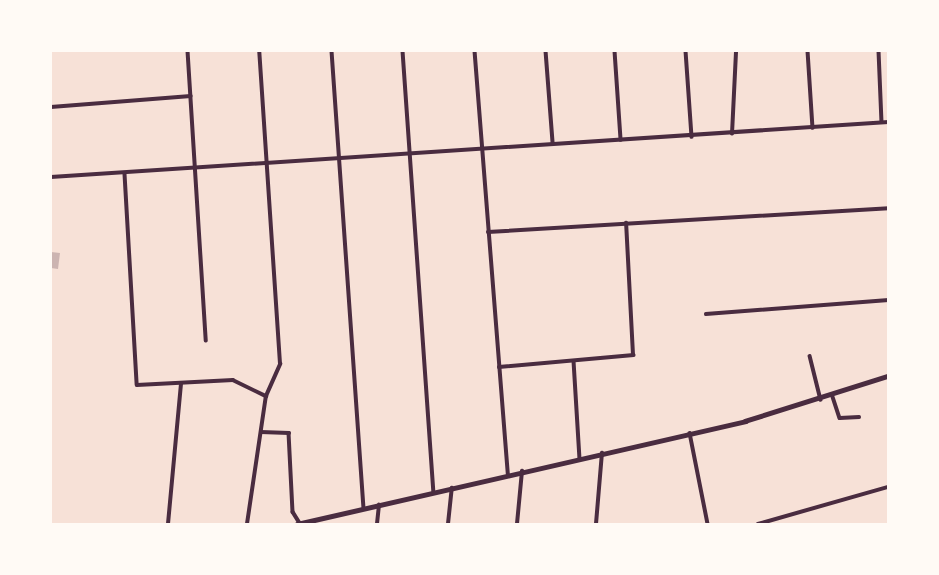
<!DOCTYPE html>
<style>
body{margin:0}
#map{position:relative;width:939px;height:575px;overflow:hidden;background:#f7e1d7;font-family:Rubik,sans-serif}
div>[style]{position:absolute}
.building>*{inset:0;background:#ccb4b1}
.minor>*{height:3.5px;margin:-1.75px;padding:0 1.75px;transform-origin:1.75px;border-radius:1.75px;background:#4a2c40}
.tertiary>*{height:4.5px;margin:-2.25px;padding:0 2.25px;transform-origin:2.25px;border-radius:2.25px;background:#4a2c40}
span{translate:-50% -50%;white-space:nowrap;text-align:center;line-height:1.15;-webkit-text-stroke:5px #fffaf5;paint-order:stroke}
.frame{position:absolute;inset:0;border:52px solid #fffaf5;pointer-events:none}
</style>
<div id="map">
<div class="building">
<div style="clip-path:polygon(51px 252px,60px 253px,58px 269px,51px 268px)"></div>
</div>
<div class="minor">
<div style="left:188px;top:51px;width:290px;rotate:86.4deg"></div>
<div style="left:332px;top:51px;width:457px;rotate:86deg"></div>
<div style="left:403px;top:51px;width:441px;rotate:86deg"></div>
<div style="left:475px;top:51px;width:424px;rotate:85.5deg"></div>
<div style="left:546px;top:51px;width:92px;rotate:85.6deg"></div>
<div style="left:615px;top:51px;width:89px;rotate:86.1deg"></div>
<div style="left:686px;top:51px;width:86px;rotate:86deg"></div>
<div style="left:808px;top:51px;width:77px;rotate:86.3deg"></div>
<div style="left:879px;top:51px;width:71px;rotate:87.6deg"></div>
<div style="left:51px;top:107px;width:140px;rotate:-4.5deg"></div>
<div style="left:732px;top:134px;width:83px;rotate:-87.2deg"></div>
<div style="left:125px;top:174px;width:211px;rotate:86.7deg"></div>
<div style="left:137px;top:385px;width:96px;rotate:-3deg"></div>
<div style="left:233px;top:380px;width:37px;rotate:26deg"></div>
<div style="left:51px;top:177px;width:839px;rotate:-3.76deg"></div>
<div style="left:488px;top:232px;width:401px;rotate:-3.4deg"></div>
<div style="left:706px;top:314px;width:183px;rotate:-4.4deg"></div>
<div style="left:810px;top:356px;width:45px;rotate:76deg"></div>
<div style="left:574px;top:361px;width:97px;rotate:86.5deg"></div>
<div style="left:499px;top:367px;width:135px;rotate:-5.1deg"></div>
<div style="left:633px;top:355px;width:132px;rotate:-93deg"></div>
<div style="left:833px;top:397px;width:22px;rotate:72deg"></div>
<div style="left:840px;top:418px;width:19px;rotate:-3deg"></div>
<div style="left:261px;top:432px;width:28px;rotate:2deg"></div>
<div style="left:289px;top:433px;width:79px;rotate:87.1deg"></div>
<div style="left:293px;top:512px;width:13px;rotate:58deg"></div>
<div style="left:690px;top:433px;width:93px;rotate:78.8deg"></div>
<div style="left:168px;top:524px;width:141px;rotate:-84.7deg"></div>
<div style="left:247px;top:524px;width:129px;rotate:-81.6deg"></div>
<div style="left:266px;top:396px;width:35px;rotate:-66deg"></div>
<div style="left:280px;top:364px;width:314px;rotate:-93.8deg"></div>
<div style="left:377px;top:524px;width:19px;rotate:-84deg"></div>
<div style="left:448px;top:524px;width:36px;rotate:-84deg"></div>
<div style="left:517px;top:524px;width:53px;rotate:-84.6deg"></div>
<div style="left:596px;top:524px;width:71px;rotate:-85.2deg"></div>
<div style="left:758px;top:524px;width:135px;rotate:-15.9deg"></div>
</div>
<div class="tertiary">
<div style="left:297px;top:524px;width:460px;rotate:-12.9deg"></div>
<div style="left:745px;top:421px;width:150px;rotate:-17.5deg"></div>
</div>
<div class="frame"></div>
</div>
